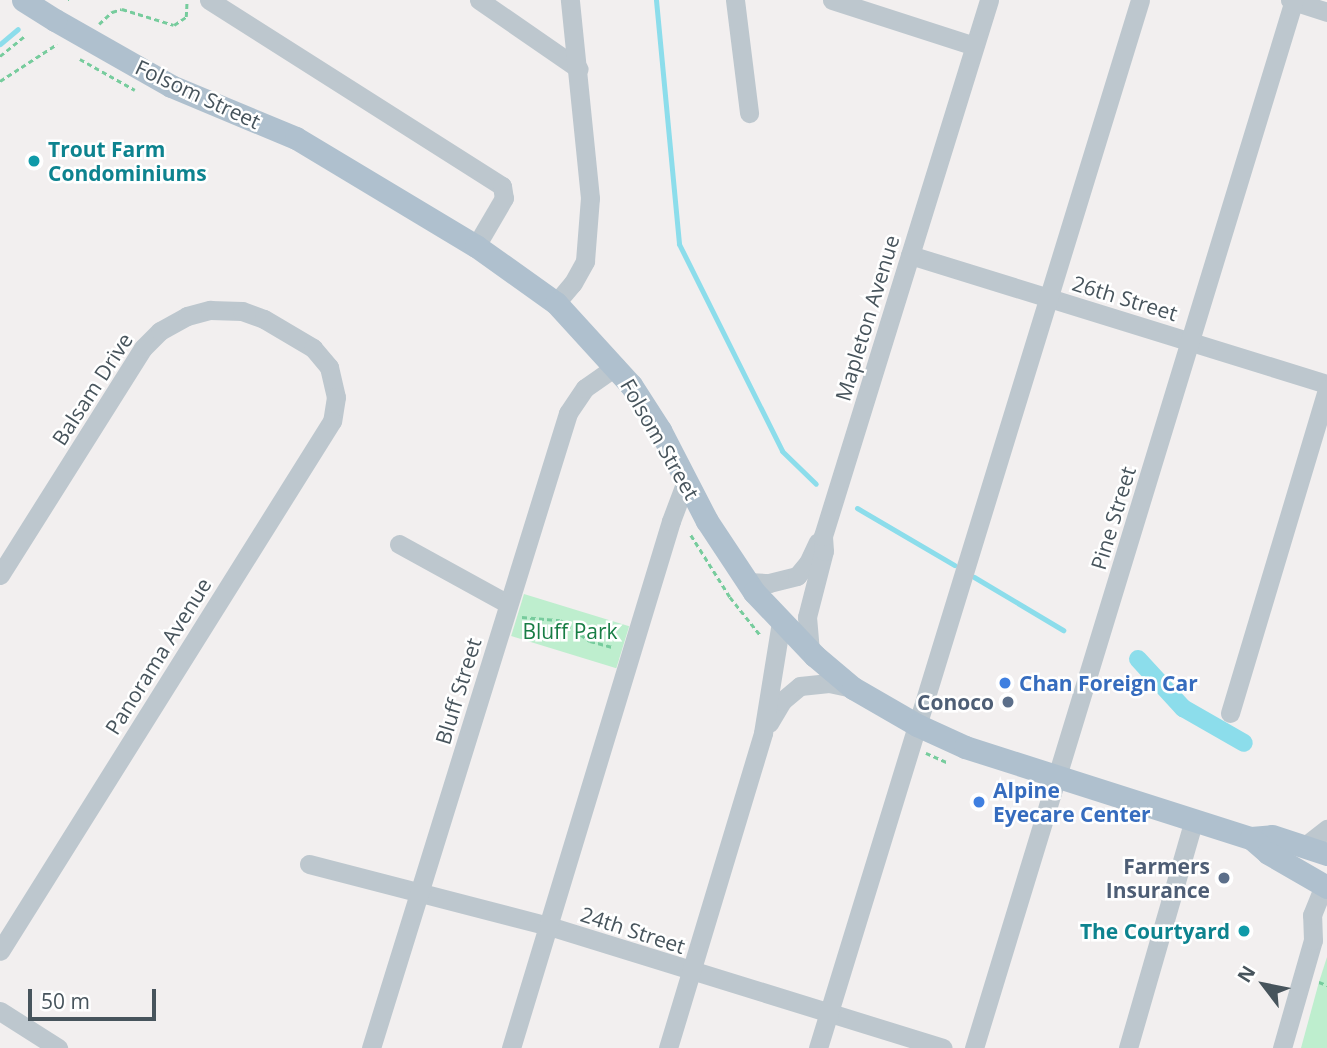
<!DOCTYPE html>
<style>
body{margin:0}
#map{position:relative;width:1327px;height:1048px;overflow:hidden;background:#f2efef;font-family:"Open Sans",sans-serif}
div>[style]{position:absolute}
.green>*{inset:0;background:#beeece;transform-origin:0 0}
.stream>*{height:5px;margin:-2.5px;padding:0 2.5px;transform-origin:2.5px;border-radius:2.5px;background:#8cddeb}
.canal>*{height:18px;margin:-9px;padding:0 9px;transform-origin:9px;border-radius:9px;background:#8cddeb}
.path>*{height:2.5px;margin-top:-1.25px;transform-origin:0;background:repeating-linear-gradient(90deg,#77cc9d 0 5px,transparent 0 8.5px)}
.minor>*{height:19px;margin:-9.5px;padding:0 9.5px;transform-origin:9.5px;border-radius:9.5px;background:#bdc7ce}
.major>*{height:23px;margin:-11.5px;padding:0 11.5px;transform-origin:11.5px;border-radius:11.5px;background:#afc0ce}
.major-bridge>*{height:23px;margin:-11.5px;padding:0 11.5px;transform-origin:11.5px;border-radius:11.5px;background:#afc0ce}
.dots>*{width:19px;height:19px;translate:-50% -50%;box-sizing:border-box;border:4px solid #fff;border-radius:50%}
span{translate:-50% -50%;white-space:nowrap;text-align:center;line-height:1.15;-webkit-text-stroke:5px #fff;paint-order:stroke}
.street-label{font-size:21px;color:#47545c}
.culture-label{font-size:21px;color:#0d838f;font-weight:700}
.left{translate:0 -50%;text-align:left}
.right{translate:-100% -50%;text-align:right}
.park-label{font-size:21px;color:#187d45}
.shop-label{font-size:21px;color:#366cbe;font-weight:700}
.service-label{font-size:21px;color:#4e5e75;font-weight:700}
.north{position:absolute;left:1229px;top:950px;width:70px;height:70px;-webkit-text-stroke:5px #fff;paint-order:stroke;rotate:302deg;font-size:19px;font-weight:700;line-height:28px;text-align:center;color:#47545c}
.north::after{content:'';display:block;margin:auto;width:24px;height:32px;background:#47545c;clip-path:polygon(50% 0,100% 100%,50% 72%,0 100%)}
.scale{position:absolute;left:28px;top:989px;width:128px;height:32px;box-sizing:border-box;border:4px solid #47545c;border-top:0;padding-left:9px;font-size:21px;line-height:24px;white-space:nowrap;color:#47545c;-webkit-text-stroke:5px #fff;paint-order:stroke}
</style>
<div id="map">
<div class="green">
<div style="left:524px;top:594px;width:110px;height:44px;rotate:17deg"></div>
<div style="clip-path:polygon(1327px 957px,1327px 1048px,1301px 1048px,1319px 982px)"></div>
</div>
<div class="stream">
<div style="left:656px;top:0;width:245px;rotate:84.6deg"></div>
<div style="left:679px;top:244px;width:231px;rotate:63.5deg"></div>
<div style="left:782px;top:451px;width:47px;rotate:44.1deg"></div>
<div style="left:0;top:44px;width:23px;rotate:-40deg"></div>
<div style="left:857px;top:508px;width:113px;rotate:30.4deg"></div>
<div style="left:974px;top:577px;width:104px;rotate:30.8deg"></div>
</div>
<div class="canal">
<div style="left:1138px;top:659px;width:67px;rotate:47.4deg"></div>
<div style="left:1183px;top:708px;width:70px;rotate:29.8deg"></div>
</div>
<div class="path">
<div style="left:68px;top:0;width:1px"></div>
<div style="left:99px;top:24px;width:18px;rotate:-43deg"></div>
<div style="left:112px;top:12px;width:10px;rotate:-17deg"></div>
<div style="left:122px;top:9px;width:54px;rotate:17.1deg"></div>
<div style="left:174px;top:25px;width:14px;rotate:-34deg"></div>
<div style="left:186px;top:17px;width:17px;rotate:-87deg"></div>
<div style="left:0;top:56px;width:33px;rotate:-39deg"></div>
<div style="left:80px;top:59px;width:63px;rotate:29.4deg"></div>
<div style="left:0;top:81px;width:68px;rotate:-33deg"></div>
<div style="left:691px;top:535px;width:73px;rotate:57.8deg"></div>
<div style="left:730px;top:597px;width:50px;rotate:51.5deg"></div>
<div style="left:522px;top:617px;width:38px;rotate:5deg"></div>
<div style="left:560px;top:620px;width:37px;rotate:35deg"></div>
<div style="left:590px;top:641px;width:24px;rotate:15deg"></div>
<div style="left:926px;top:753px;width:24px;rotate:24deg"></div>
<div style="left:1319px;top:982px;width:9px;rotate:21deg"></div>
</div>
<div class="minor">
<div style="left:209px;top:0;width:347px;rotate:32.4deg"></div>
<div style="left:502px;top:186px;width:12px;rotate:81deg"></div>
<div style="left:504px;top:198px;width:56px;rotate:120.3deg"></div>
<div style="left:479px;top:0;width:121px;rotate:34.6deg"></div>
<div style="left:735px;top:0;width:114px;rotate:82.9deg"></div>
<div style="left:832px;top:0;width:149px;rotate:17.9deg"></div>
<div style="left:1290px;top:0;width:39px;rotate:18deg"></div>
<div style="left:910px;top:255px;width:436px;rotate:17.2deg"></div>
<div style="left:556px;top:303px;width:26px;rotate:-50deg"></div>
<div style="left:573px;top:283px;width:25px;rotate:-61deg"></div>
<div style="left:585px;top:261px;width:63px;rotate:-85.5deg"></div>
<div style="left:590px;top:198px;width:199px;rotate:-95.8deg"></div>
<div style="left:399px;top:544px;width:124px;rotate:28.8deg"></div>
<div style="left:0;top:575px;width:268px;rotate:-57.8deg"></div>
<div style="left:143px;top:348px;width:24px;rotate:-45deg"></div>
<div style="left:160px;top:331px;width:31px;rotate:-29deg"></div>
<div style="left:187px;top:316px;width:24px;rotate:-15deg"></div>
<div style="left:210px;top:310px;width:32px;rotate:2deg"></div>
<div style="left:242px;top:311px;width:23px;rotate:20deg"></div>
<div style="left:264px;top:319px;width:57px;rotate:30.6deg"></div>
<div style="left:313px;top:348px;width:25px;rotate:50deg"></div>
<div style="left:329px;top:367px;width:31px;rotate:77deg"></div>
<div style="left:336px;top:397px;width:24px;rotate:99deg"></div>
<div style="left:332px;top:421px;width:625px;rotate:122.06deg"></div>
<div style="left:747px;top:582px;width:22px;rotate:3deg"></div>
<div style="left:769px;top:583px;width:29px;rotate:-14deg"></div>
<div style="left:797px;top:576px;width:17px;rotate:-50deg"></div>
<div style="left:808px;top:563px;width:23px;rotate:-65deg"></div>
<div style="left:810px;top:651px;width:34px;rotate:-95deg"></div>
<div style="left:807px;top:617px;width:68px;rotate:-75.6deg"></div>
<div style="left:824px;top:551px;width:15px;rotate:-94deg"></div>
<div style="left:823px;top:536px;width:561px;rotate:-72.79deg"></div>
<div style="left:1230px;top:713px;width:338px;rotate:-73.3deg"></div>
<div style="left:769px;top:723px;width:26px;rotate:-59deg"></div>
<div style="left:782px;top:701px;width:23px;rotate:-40deg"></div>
<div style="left:800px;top:686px;width:29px;rotate:-6deg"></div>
<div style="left:829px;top:683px;width:25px;rotate:12deg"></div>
<div style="left:1305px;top:846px;width:28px;rotate:-38deg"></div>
<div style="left:309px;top:864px;width:248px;rotate:14.5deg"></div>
<div style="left:549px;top:926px;width:412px;rotate:17.2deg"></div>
<div style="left:0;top:1011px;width:69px;rotate:32.5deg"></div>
<div style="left:371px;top:1048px;width:665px;rotate:-72.76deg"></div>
<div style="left:568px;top:413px;width:30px;rotate:-56deg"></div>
<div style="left:585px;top:388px;width:38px;rotate:-35deg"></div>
<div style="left:511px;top:1048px;width:551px;rotate:-73.11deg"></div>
<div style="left:671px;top:521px;width:43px;rotate:-69.4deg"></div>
<div style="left:668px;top:1048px;width:329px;rotate:-73.2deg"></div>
<div style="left:763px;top:733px;width:112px;rotate:-80.8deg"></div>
<div style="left:818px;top:1048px;width:1096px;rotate:-72.92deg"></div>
<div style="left:974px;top:1048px;width:1096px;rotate:-73.02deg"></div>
<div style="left:1128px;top:1048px;width:238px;rotate:-73.9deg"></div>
<div style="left:1282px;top:1048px;width:112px;rotate:-74deg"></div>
<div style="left:1313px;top:940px;width:25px;rotate:-92deg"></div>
<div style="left:1312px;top:915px;width:31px;rotate:-68deg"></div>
<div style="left:1324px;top:886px;width:3px"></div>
</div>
<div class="major">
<div style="left:55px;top:20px;width:133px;rotate:29.6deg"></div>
<div style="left:171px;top:86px;width:135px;rotate:22.6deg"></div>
<div style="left:296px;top:138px;width:210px;rotate:31deg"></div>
<div style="left:476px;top:246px;width:98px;rotate:35.5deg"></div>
<div style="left:556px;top:303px;width:111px;rotate:47.6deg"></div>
<div style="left:631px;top:385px;width:54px;rotate:57.2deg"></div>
<div style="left:660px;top:430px;width:102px;rotate:62.7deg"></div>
<div style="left:707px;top:521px;width:85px;rotate:56.5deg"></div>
<div style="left:754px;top:592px;width:88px;rotate:46.4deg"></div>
<div style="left:815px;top:656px;width:50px;rotate:40.1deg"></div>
<div style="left:853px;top:688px;width:74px;rotate:30deg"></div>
<div style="left:917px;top:725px;width:53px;rotate:24.6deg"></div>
<div style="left:965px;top:747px;width:300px;rotate:17.7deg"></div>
<div style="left:1251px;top:838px;width:21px;rotate:-5deg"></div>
<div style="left:1272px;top:836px;width:58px;rotate:18.1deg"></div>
<div style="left:1251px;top:838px;width:23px;rotate:41deg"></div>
<div style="left:1268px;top:853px;width:68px;rotate:30deg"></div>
</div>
<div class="major-bridge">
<div style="left:23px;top:0;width:38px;rotate:32deg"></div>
</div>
<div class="dots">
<div style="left:34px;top:161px;background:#0f9aa8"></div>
<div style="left:1005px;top:683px;background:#3f7fe0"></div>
<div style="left:1008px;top:702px;background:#5c6f8a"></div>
<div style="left:979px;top:802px;background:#3f7fe0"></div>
<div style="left:1224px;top:878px;background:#5c6f8a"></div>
<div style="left:1244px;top:931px;background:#0f9aa8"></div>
</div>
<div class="street-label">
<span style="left:198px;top:94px;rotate:25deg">Folsom Street</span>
<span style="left:1125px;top:298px;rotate:17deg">26th Street</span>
<span style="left:867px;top:318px;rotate:-73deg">Mapleton Avenue</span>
<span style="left:92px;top:389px;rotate:-57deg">Balsam Drive</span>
<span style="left:660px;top:439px;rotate:60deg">Folsom Street</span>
<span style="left:1113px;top:518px;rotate:-73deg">Pine Street</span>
<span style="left:158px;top:656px;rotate:-58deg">Panorama Avenue</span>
<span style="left:458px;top:691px;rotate:-73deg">Bluff Street</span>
<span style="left:633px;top:930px;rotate:18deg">24th Street</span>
</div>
<div class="culture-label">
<span class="left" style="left:48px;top:161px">Trout Farm<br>Condominiums</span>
<span class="right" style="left:1230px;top:931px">The Courtyard</span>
</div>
<div class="park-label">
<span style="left:570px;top:631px">Bluff Park</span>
</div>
<div class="shop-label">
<span class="left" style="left:1019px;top:683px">Chan Foreign Car</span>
<span class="left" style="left:993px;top:802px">Alpine<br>Eyecare Center</span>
</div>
<div class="service-label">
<span class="right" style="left:994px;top:702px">Conoco</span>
<span class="right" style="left:1210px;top:878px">Farmers<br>Insurance</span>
</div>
<div class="north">N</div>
<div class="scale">50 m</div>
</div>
